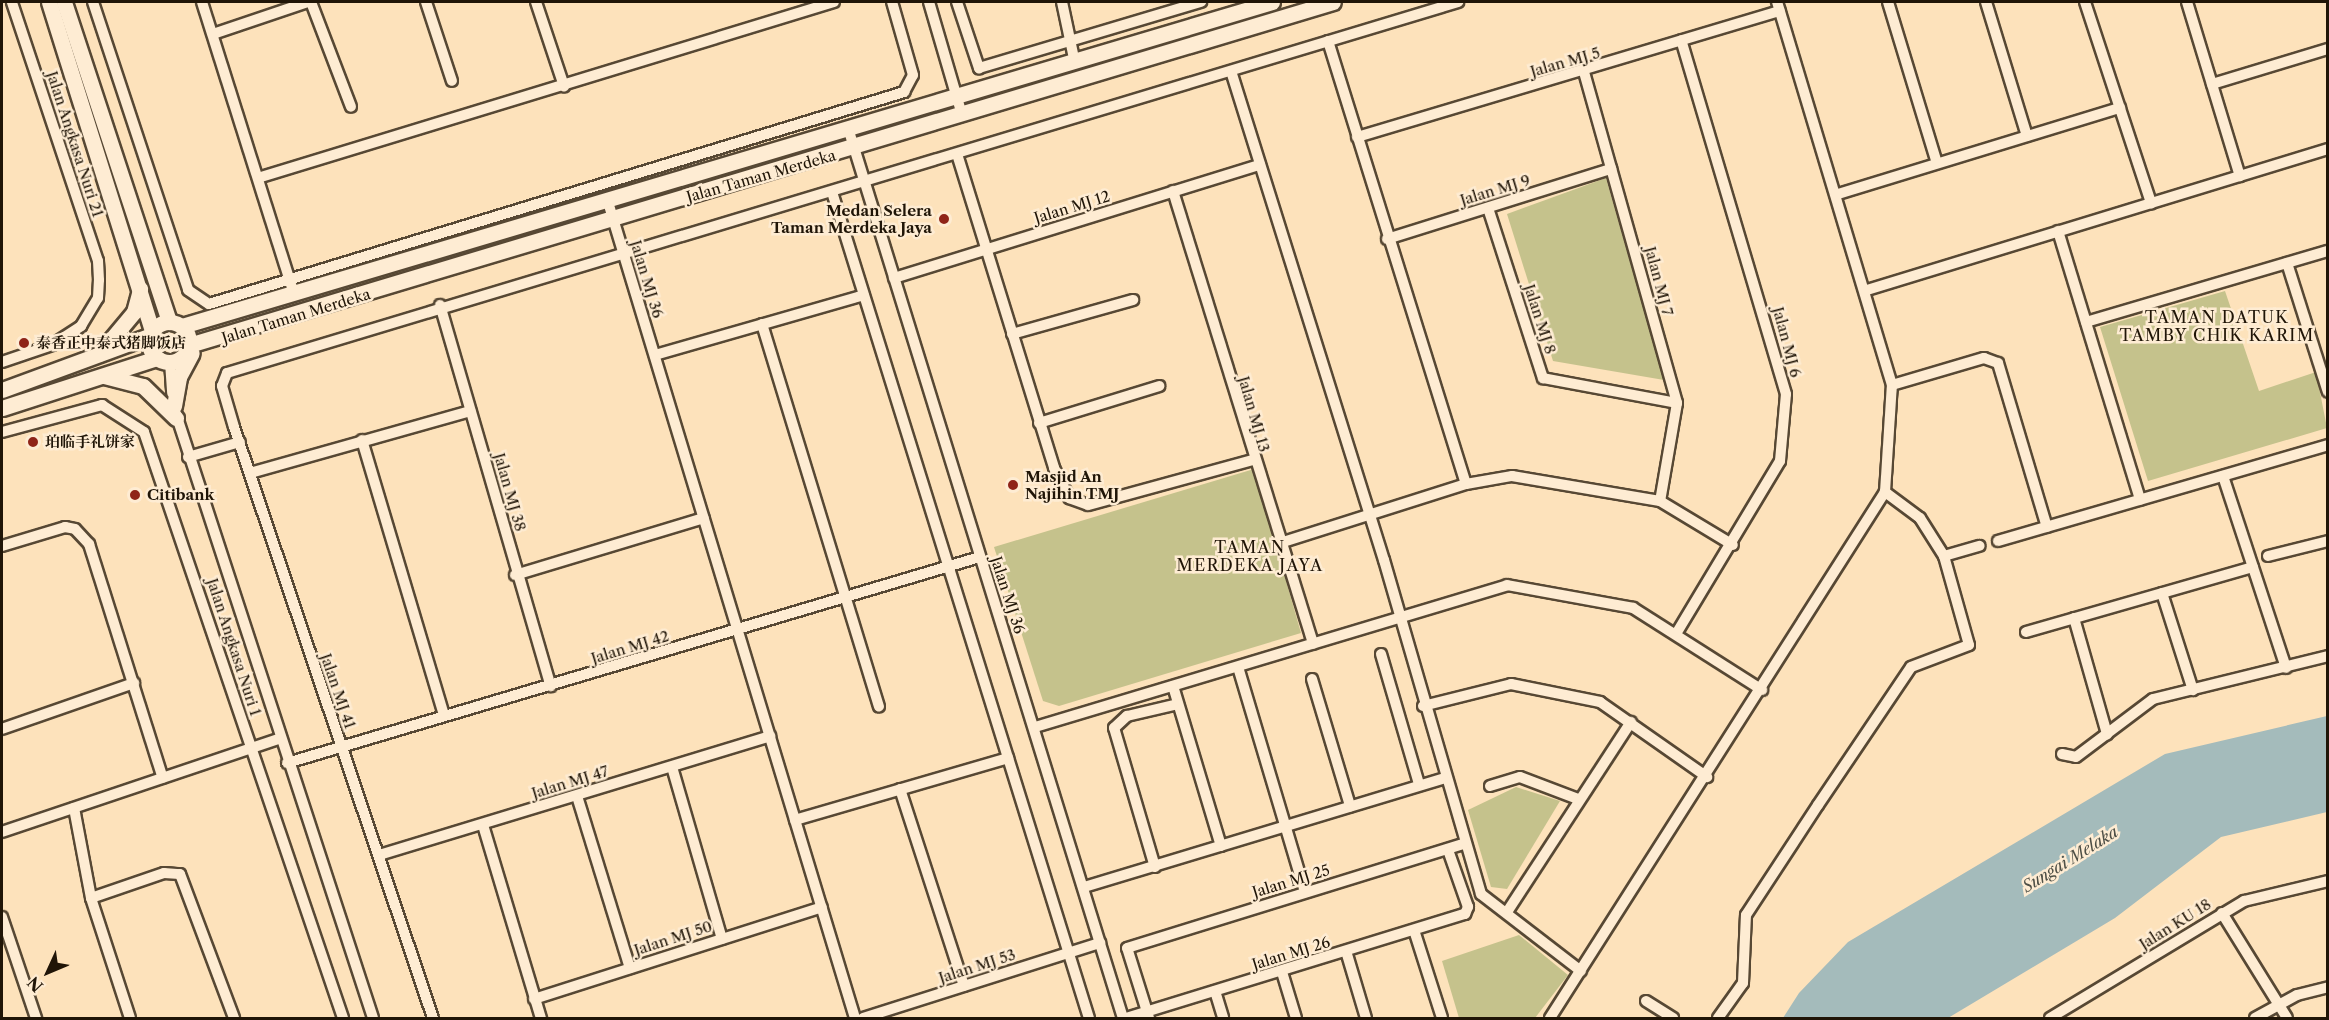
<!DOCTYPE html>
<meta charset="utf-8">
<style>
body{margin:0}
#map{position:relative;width:2329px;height:1020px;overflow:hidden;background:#fde2bb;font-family:"Libre Caslon Text","Noto Serif SC",serif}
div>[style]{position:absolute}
.green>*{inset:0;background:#c5c28c}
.water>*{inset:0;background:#a4bbbb}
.roads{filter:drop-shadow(2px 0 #574834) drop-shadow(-2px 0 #574834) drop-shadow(0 2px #574834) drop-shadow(0 -2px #574834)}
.street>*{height:10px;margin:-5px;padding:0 5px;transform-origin:5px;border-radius:5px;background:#feecd3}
.secondary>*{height:15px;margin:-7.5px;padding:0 7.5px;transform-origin:7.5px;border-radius:7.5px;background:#feecd3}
.secondary>.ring{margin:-7.5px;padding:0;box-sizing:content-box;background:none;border:15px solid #feecd3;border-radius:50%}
.dots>*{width:16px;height:16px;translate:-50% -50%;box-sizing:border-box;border:3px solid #feecd3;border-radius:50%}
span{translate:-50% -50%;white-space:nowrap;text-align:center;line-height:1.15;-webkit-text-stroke:5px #feecd3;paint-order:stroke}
.street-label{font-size:15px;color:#201507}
.poi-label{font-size:15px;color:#201507;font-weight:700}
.right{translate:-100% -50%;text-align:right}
.left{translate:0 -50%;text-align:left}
.neighbourhood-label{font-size:16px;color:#201507;letter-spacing:1.5px}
.water-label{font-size:16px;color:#4e4f46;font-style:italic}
.frame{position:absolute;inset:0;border:3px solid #201507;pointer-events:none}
.north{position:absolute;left:18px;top:942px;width:60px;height:60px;-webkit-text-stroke:4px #feecd3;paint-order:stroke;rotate:226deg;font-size:16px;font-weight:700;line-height:24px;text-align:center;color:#201507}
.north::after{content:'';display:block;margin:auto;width:21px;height:27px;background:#201507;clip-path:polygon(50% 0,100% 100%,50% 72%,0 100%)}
</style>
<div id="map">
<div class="green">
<div style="clip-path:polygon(1606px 178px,1664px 380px,1553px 361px,1507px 214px)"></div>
<div style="clip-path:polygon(2225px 291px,2259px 391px,2316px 372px,2327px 428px,2148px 481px,2100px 327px)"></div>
<div style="clip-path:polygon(1254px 469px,1301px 633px,1059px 706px,1043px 701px,994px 547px)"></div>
<div style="clip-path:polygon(1516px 787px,1560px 801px,1507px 889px,1491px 887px,1468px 810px)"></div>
<div style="clip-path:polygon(1519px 935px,1568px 975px,1535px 1018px,1459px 1018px,1442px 961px)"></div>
</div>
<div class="water">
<div style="clip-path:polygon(2327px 716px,2327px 812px,2221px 837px,2115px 918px,1948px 1018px,1783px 1018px,1799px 993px,1848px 942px,2165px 754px)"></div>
</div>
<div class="roads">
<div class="street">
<div style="left:93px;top:2px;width:303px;rotate:71.7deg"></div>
<div style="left:188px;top:290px;width:25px;rotate:34deg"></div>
<div style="left:209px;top:304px;width:727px;rotate:-16.96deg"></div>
<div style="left:904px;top:92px;width:19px;rotate:-62deg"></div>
<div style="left:913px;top:75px;width:76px;rotate:-106deg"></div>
<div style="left:202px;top:2px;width:299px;rotate:72.5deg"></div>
<div style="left:311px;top:2px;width:112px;rotate:69.1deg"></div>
<div style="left:426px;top:2px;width:83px;rotate:71.8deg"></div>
<div style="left:536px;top:2px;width:89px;rotate:71.6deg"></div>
<div style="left:929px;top:2px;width:118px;rotate:73.7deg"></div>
<div style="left:957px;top:2px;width:70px;rotate:71.6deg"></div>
<div style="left:979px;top:68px;width:232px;rotate:-16.6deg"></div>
<div style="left:1062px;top:2px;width:62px;rotate:78deg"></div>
<div style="left:1888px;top:2px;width:168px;rotate:73.1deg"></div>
<div style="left:1986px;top:2px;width:140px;rotate:73deg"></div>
<div style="left:2085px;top:2px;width:212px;rotate:71.8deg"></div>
<div style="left:2187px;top:2px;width:182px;rotate:73.1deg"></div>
<div style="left:213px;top:34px;width:100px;rotate:-18.6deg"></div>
<div style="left:1328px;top:41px;width:464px;rotate:72.7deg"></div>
<div style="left:1231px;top:71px;width:512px;rotate:72.63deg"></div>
<div style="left:1384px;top:560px;width:348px;rotate:73.8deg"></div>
<div style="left:1481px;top:894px;width:126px;rotate:37.6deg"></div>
<div style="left:1584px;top:72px;width:344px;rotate:74.3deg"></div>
<div style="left:1677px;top:403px;width:99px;rotate:99.8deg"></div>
<div style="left:2212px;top:84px;width:121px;rotate:-16.8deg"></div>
<div style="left:848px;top:128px;width:932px;rotate:72.83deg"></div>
<div style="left:1357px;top:137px;width:441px;rotate:-16.6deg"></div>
<div style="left:957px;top:154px;width:329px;rotate:72.8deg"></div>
<div style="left:1054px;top:468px;width:34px;rotate:63deg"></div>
<div style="left:1069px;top:498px;width:20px;rotate:20deg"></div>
<div style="left:1088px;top:505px;width:170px;rotate:-15.3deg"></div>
<div style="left:261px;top:177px;width:599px;rotate:-16.98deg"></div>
<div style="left:1173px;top:191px;width:474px;rotate:72.8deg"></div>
<div style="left:832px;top:192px;width:865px;rotate:72.72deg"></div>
<div style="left:1838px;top:194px;width:295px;rotate:-17deg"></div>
<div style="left:608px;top:202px;width:853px;rotate:73.16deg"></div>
<div style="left:1488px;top:208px;width:179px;rotate:72.1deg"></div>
<div style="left:1543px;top:378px;width:136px;rotate:10.6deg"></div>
<div style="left:2058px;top:231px;width:281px;rotate:73deg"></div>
<div style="left:1387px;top:239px;width:235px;rotate:-17.4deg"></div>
<div style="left:2287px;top:263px;width:135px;rotate:72.4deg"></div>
<div style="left:894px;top:278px;width:383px;rotate:-17.2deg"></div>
<div style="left:1867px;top:290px;width:482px;rotate:-17deg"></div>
<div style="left:440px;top:305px;width:397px;rotate:73.8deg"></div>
<div style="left:2086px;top:322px;width:252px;rotate:-16.4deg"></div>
<div style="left:762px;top:324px;width:400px;rotate:73deg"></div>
<div style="left:1012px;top:334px;width:126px;rotate:-15.7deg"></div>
<div style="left:655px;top:355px;width:217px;rotate:-16deg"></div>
<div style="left:2px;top:362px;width:53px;rotate:-18.8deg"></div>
<div style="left:52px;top:345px;width:35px;rotate:-33deg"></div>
<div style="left:81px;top:326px;width:33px;rotate:-59deg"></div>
<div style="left:98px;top:298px;width:18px;rotate:-87deg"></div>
<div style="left:99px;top:280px;width:19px;rotate:-93deg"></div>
<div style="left:98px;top:261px;width:273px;rotate:-108.4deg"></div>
<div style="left:170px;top:362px;width:31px;rotate:86deg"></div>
<div style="left:1892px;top:385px;width:96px;rotate:-16.4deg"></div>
<div style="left:1984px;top:358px;width:15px;rotate:20deg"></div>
<div style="left:1998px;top:363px;width:171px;rotate:73.4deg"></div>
<div style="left:175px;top:411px;width:638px;rotate:71.93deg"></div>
<div style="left:1039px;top:423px;width:126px;rotate:-17.1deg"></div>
<div style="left:2px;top:432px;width:104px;rotate:-15.1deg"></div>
<div style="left:102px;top:405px;width:50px;rotate:32.7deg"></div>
<div style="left:144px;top:432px;width:619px;rotate:71.24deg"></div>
<div style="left:362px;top:440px;width:287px;rotate:73.4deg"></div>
<div style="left:188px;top:457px;width:54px;rotate:-16.1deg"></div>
<div style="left:250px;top:473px;width:229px;rotate:-15.7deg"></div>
<div style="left:2223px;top:476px;width:202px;rotate:71.8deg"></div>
<div style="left:1998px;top:541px;width:344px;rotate:-16.2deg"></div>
<div style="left:1280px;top:543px;width:195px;rotate:-17.6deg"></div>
<div style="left:1466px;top:484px;width:47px;rotate:-9.9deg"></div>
<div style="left:1512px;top:476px;width:150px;rotate:9.6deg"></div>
<div style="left:1660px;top:501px;width:85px;rotate:31.1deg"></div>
<div style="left:2px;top:546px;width:66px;rotate:-16.8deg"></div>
<div style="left:65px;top:527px;width:10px;rotate:11deg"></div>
<div style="left:75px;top:529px;width:21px;rotate:47deg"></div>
<div style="left:89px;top:544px;width:245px;rotate:72.5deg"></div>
<div style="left:1944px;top:556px;width:37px;rotate:-16deg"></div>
<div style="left:2268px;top:556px;width:62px;rotate:-14deg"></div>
<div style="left:515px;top:575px;width:197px;rotate:-16.8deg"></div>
<div style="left:2162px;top:593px;width:102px;rotate:72.3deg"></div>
<div style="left:2074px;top:618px;width:121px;rotate:74.1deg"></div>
<div style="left:2026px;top:632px;width:236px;rotate:-16deg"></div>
<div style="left:1676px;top:634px;width:202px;rotate:-59deg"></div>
<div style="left:1780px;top:461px;width:67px;rotate:-84.9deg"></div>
<div style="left:1786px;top:394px;width:369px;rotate:-106.5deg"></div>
<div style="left:1381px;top:654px;width:135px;rotate:73.7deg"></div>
<div style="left:1238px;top:667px;width:235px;rotate:73.4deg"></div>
<div style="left:1312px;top:679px;width:133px;rotate:73.3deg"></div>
<div style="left:1173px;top:686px;width:167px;rotate:73.3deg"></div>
<div style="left:1423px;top:706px;width:91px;rotate:-14deg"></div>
<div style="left:1511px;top:684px;width:91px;rotate:11.4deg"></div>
<div style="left:1600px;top:702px;width:131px;rotate:35deg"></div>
<div style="left:1035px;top:727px;width:493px;rotate:-16.7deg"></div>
<div style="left:1507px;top:585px;width:128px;rotate:10.3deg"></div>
<div style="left:1633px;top:608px;width:153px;rotate:32.4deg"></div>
<div style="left:2px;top:729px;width:140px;rotate:-19.2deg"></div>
<div style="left:2062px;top:754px;width:14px;rotate:12deg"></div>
<div style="left:2076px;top:757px;width:96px;rotate:-37deg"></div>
<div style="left:2153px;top:699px;width:180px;rotate:-13.8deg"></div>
<div style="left:287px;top:763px;width:723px;rotate:-16.56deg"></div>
<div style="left:672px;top:767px;width:179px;rotate:73.8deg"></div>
<div style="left:1490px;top:786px;width:31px;rotate:-17deg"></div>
<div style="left:1520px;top:777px;width:62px;rotate:20.8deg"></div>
<div style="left:900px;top:789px;width:207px;rotate:72deg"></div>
<div style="left:577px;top:796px;width:180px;rotate:72.9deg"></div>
<div style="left:74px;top:808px;width:92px;rotate:79.3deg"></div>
<div style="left:91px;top:898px;width:126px;rotate:72deg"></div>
<div style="left:795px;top:820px;width:222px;rotate:-16.2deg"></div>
<div style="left:483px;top:825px;width:202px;rotate:73.3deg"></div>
<div style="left:2px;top:832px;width:292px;rotate:-18.6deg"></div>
<div style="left:379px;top:855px;width:409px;rotate:-16.9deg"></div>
<div style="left:1155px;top:867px;width:145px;rotate:-106.4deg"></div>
<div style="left:1114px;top:728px;width:18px;rotate:-43deg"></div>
<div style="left:1127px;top:716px;width:52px;rotate:-13.2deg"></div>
<div style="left:1084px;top:887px;width:377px;rotate:-16.8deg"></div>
<div style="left:91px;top:898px;width:77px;rotate:-18.9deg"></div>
<div style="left:164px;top:873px;width:16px;rotate:4deg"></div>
<div style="left:180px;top:874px;width:154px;rotate:69.4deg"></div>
<div style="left:1507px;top:912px;width:227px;rotate:-56.9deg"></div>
<div style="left:2222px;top:913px;width:123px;rotate:58.2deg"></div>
<div style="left:2px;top:917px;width:107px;rotate:71.4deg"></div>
<div style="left:1414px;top:930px;width:92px;rotate:72.3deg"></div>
<div style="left:1346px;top:951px;width:70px;rotate:73.4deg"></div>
<div style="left:1282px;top:972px;width:48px;rotate:73.1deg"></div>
<div style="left:1215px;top:991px;width:28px;rotate:73deg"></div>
<div style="left:534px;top:999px;width:302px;rotate:-17.7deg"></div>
<div style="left:1646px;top:1001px;width:32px;rotate:32deg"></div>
<div style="left:433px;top:1018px;width:624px;rotate:-108.61deg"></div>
<div style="left:234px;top:427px;width:43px;rotate:-106.3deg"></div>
<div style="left:222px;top:386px;width:14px;rotate:-69deg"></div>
<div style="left:227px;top:373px;width:1286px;rotate:-16.77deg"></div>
<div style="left:863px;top:1018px;width:249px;rotate:-17.6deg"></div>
<div style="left:1126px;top:1018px;width:355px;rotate:-17.1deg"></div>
<div style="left:1465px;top:914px;width:8px;rotate:-67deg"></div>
<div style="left:1468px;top:907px;width:60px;rotate:-109.3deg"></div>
<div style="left:1149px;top:1018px;width:73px;rotate:-107.4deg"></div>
<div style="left:1127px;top:948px;width:353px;rotate:-17.2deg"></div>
<div style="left:1550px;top:1018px;width:624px;rotate:-57.51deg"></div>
<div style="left:1885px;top:492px;width:107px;rotate:-86.3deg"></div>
<div style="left:1892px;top:385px;width:400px;rotate:-106.7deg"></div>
<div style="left:1718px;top:1018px;width:43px;rotate:-54.5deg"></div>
<div style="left:1743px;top:983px;width:68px;rotate:-87.5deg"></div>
<div style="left:1746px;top:915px;width:131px;rotate:-56.8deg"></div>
<div style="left:1818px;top:805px;width:166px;rotate:-56deg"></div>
<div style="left:1911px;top:667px;width:62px;rotate:-20.8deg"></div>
<div style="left:1969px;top:645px;width:92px;rotate:-105.7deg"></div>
<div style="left:1944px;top:556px;width:45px;rotate:-122.3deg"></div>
<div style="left:1920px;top:518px;width:44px;rotate:-143.4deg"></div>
<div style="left:2050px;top:1018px;width:227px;rotate:-31.1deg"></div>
<div style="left:2244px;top:901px;width:86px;rotate:-13.4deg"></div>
<div style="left:2255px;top:1018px;width:48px;rotate:-28.7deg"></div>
<div style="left:2297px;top:995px;width:32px;rotate:-14deg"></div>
</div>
<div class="secondary">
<div style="left:49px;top:2px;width:344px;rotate:72.6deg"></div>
<div style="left:64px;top:2px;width:337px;rotate:71.8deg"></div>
<div class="ring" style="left:149px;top:322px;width:25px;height:25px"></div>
<div style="left:182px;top:326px;width:1137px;rotate:-16.55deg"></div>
<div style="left:189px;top:345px;width:1194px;rotate:-16.69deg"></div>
<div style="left:99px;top:354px;width:55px;rotate:-50.2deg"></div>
<div style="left:134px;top:312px;width:24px;rotate:-75deg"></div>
<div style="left:104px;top:376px;width:40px;rotate:14.4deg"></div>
<div style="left:143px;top:386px;width:46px;rotate:44.1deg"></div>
<div style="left:2px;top:390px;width:157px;rotate:-20.2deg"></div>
<div style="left:174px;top:406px;width:29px;rotate:-80deg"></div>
<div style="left:179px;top:377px;width:27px;rotate:-62deg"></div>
<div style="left:2px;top:408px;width:163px;rotate:-17.9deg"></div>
</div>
</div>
<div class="dots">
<div style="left:944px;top:219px;background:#8f2418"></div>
<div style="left:24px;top:343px;background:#8f2418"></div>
<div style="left:33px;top:442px;background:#8f2418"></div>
<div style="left:1013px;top:485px;background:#8f2418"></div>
<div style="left:135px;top:495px;background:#8f2418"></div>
</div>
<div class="street-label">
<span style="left:1565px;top:62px;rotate:-16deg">Jalan MJ 5</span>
<span style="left:75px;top:144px;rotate:72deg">Jalan Angkasa Nuri 21</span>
<span style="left:761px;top:176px;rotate:-16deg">Jalan Taman Merdeka</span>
<span style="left:1495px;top:190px;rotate:-17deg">Jalan MJ 9</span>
<span style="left:1072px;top:207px;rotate:-17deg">Jalan MJ 12</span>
<span style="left:647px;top:279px;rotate:73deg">Jalan MJ 36</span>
<span style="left:1659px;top:281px;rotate:75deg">Jalan MJ 7</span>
<span style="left:296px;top:316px;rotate:-17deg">Jalan Taman Merdeka</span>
<span style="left:1540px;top:319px;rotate:72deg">Jalan MJ 8</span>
<span style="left:1787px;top:342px;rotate:75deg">Jalan MJ 6</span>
<span style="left:1254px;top:414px;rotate:74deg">Jalan MJ 13</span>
<span style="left:510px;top:492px;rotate:74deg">Jalan MJ 38</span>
<span style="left:1008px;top:595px;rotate:72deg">Jalan MJ 36</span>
<span style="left:234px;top:647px;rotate:72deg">Jalan Angkasa Nuri 1</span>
<span style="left:630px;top:647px;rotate:-17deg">Jalan MJ 42</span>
<span style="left:338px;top:691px;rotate:71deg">Jalan MJ 41</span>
<span style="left:570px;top:782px;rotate:-17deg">Jalan MJ 47</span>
<span style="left:1291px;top:881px;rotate:-17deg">Jalan MJ 25</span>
<span style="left:2175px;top:924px;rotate:-32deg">Jalan KU 18</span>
<span style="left:673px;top:938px;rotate:-18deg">Jalan MJ 50</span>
<span style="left:1291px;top:953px;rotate:-17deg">Jalan MJ 26</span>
<span style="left:977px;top:966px;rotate:-18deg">Jalan MJ 53</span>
</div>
<div class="poi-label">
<span class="right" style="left:932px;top:219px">Medan Selera<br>Taman Merdeka Jaya</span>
<span class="left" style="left:36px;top:343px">泰香正中泰式猪脚饭店</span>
<span class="left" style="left:45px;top:442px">珀临手礼饼家</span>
<span class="left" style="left:1025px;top:485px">Masjid An<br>Najihin TMJ</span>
<span class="left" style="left:147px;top:495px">Citibank</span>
</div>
<div class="neighbourhood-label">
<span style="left:2217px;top:326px">TAMAN DATUK<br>TAMBY CHIK KARIM</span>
<span style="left:1250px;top:556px">TAMAN<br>MERDEKA JAYA</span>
</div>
<div class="water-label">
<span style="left:2070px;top:859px;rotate:-32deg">Sungai Melaka</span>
</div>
<div class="frame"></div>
<div class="north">N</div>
</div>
